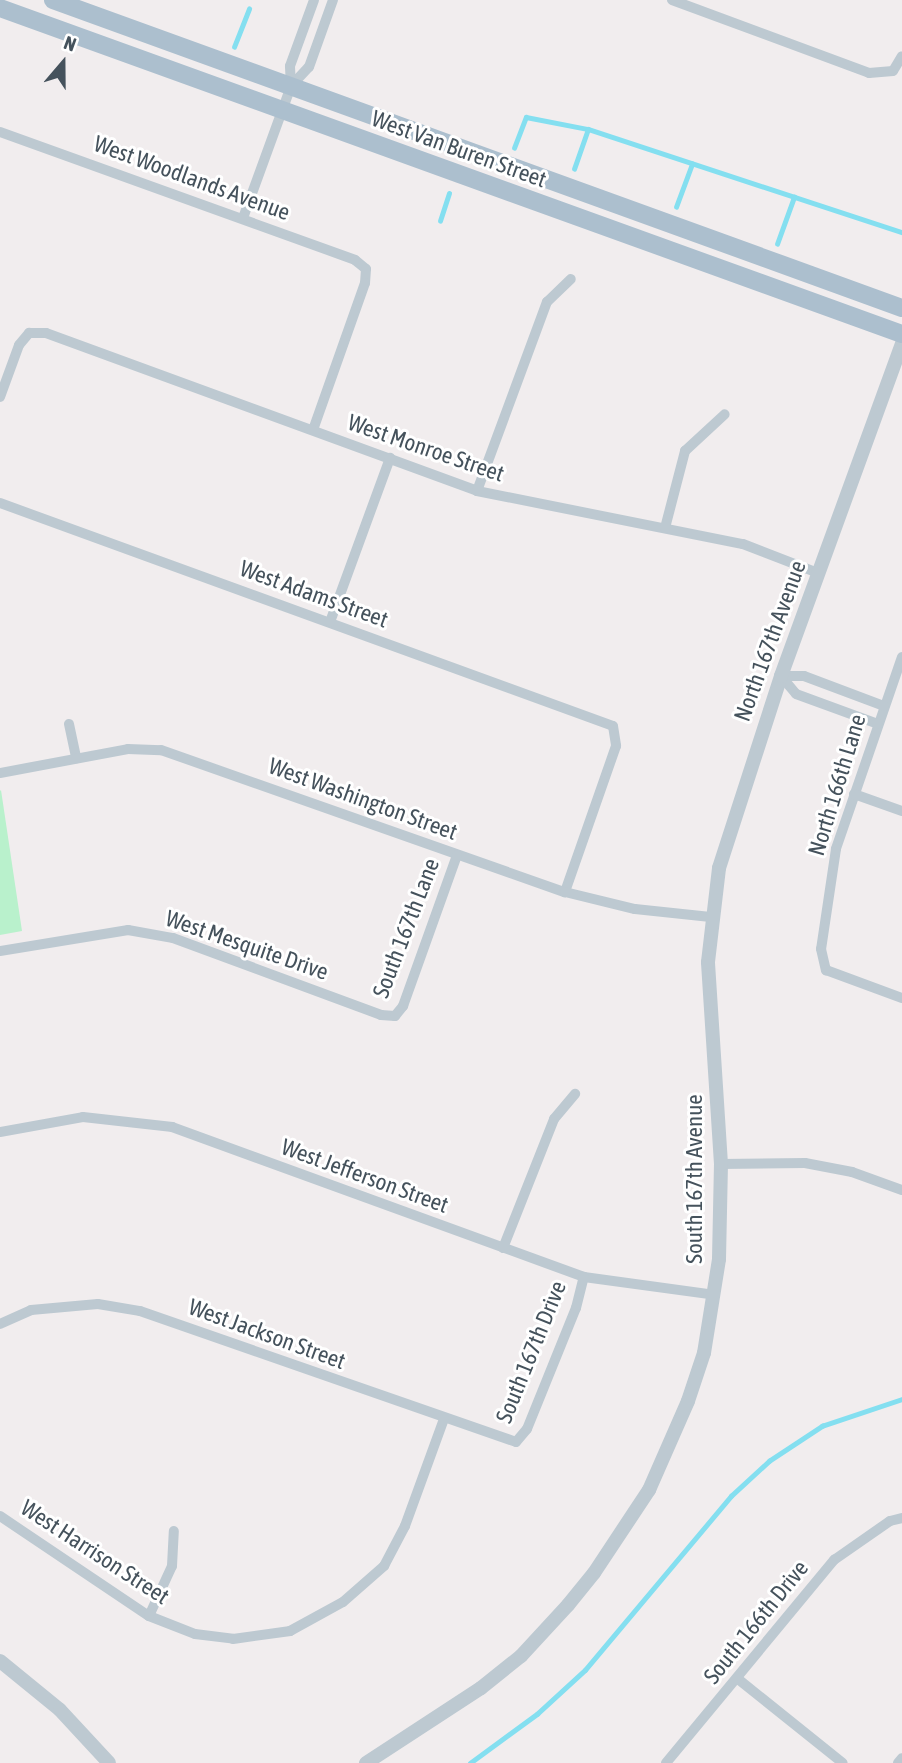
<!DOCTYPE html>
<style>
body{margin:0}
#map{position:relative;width:902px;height:1763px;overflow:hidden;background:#f1edee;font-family:"Asap Condensed",sans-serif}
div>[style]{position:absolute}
.green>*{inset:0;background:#b9f1cc}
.stream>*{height:4.5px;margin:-2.25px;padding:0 2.25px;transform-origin:2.25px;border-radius:2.25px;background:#84dff0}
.minor>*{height:10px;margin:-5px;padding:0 5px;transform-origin:5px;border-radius:5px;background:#bdc9d1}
.tertiary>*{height:14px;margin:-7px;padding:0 7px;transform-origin:7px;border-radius:7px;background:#bdc9d1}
.primary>*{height:18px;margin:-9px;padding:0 9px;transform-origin:9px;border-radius:9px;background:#acbfce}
span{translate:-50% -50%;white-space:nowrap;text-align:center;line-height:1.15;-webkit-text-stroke:6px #fff;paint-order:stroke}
.street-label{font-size:23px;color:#45525c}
.north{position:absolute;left:28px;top:28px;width:70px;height:70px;-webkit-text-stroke:5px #fff;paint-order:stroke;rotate:20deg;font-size:19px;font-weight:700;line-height:28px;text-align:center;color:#45525c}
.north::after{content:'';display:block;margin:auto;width:24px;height:32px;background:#45525c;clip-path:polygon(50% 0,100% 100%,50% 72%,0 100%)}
</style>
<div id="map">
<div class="green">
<div style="clip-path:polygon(1px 790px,22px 931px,0 935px,0 791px)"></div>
</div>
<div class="stream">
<div style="left:234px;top:47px;width:41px;rotate:-68.5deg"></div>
<div style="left:514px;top:148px;width:33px;rotate:-69deg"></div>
<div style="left:526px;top:117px;width:63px;rotate:11deg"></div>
<div style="left:588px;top:129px;width:330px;rotate:18.2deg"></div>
<div style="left:574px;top:169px;width:42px;rotate:-70.7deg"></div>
<div style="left:676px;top:207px;width:46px;rotate:-69.6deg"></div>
<div style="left:440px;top:221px;width:29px;rotate:-72deg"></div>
<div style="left:777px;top:244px;width:50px;rotate:-70.1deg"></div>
<div style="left:470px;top:1763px;width:83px;rotate:-36.2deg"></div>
<div style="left:537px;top:1714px;width:65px;rotate:-42.5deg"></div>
<div style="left:585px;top:1670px;width:227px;rotate:-50deg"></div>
<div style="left:731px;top:1496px;width:52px;rotate:-42.6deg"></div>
<div style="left:769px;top:1461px;width:64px;rotate:-33.4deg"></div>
<div style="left:822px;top:1426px;width:84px;rotate:-18.6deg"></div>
</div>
<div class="minor">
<div style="left:672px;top:0;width:210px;rotate:20.3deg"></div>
<div style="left:869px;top:73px;width:24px;rotate:-5deg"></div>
<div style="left:893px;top:71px;width:17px;rotate:-59deg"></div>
<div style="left:291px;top:86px;width:26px;rotate:-47deg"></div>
<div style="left:309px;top:67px;width:71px;rotate:-70.3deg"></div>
<div style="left:0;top:132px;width:377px;rotate:19.8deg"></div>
<div style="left:355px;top:260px;width:14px;rotate:39deg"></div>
<div style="left:366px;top:269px;width:14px;rotate:94deg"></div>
<div style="left:365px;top:283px;width:156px;rotate:109.5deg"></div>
<div style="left:243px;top:218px;width:140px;rotate:-70deg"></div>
<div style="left:291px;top:86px;width:20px;rotate:-93deg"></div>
<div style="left:290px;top:66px;width:70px;rotate:-70deg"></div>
<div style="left:0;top:397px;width:55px;rotate:-69.9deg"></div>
<div style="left:19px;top:345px;width:16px;rotate:-50deg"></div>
<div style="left:29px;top:333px;width:17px"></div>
<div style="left:46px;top:333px;width:459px;rotate:20.1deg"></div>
<div style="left:477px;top:491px;width:271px;rotate:11.3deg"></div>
<div style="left:743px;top:544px;width:80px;rotate:21.1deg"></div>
<div style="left:477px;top:491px;width:202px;rotate:-69.7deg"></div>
<div style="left:547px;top:302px;width:33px;rotate:-44deg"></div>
<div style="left:0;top:503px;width:652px;rotate:19.99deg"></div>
<div style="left:613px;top:726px;width:20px;rotate:81deg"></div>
<div style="left:616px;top:746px;width:155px;rotate:109.3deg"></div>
<div style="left:665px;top:528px;width:80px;rotate:-75.4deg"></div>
<div style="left:685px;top:451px;width:54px;rotate:-42.8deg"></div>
<div style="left:330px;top:622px;width:175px;rotate:-69.9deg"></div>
<div style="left:902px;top:657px;width:203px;rotate:109deg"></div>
<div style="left:836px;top:849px;width:101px;rotate:98.5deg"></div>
<div style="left:821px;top:949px;width:22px;rotate:77deg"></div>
<div style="left:826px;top:970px;width:81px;rotate:20.2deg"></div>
<div style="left:781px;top:676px;width:23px;rotate:50deg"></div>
<div style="left:796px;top:694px;width:87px;rotate:20.1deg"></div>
<div style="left:781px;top:676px;width:23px"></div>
<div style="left:804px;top:676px;width:85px;rotate:20.6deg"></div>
<div style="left:69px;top:724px;width:35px;rotate:78deg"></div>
<div style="left:0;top:773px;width:130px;rotate:-10.6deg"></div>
<div style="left:128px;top:749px;width:33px;rotate:2deg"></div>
<div style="left:161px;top:750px;width:428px;rotate:19.4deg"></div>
<div style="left:565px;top:892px;width:72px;rotate:13.7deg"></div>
<div style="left:635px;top:909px;width:76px;rotate:6deg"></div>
<div style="left:854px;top:794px;width:51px;rotate:19.5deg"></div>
<div style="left:0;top:951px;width:130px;rotate:-9.3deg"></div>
<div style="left:128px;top:930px;width:46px;rotate:10.1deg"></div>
<div style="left:173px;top:938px;width:222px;rotate:20.3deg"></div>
<div style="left:381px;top:1015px;width:14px;rotate:4deg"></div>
<div style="left:395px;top:1016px;width:13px;rotate:-51deg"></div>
<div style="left:403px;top:1006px;width:160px;rotate:-70.3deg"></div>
<div style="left:0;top:1132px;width:84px;rotate:-10.2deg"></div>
<div style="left:83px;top:1117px;width:90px;rotate:6.4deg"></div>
<div style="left:172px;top:1127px;width:438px;rotate:20deg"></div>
<div style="left:584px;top:1277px;width:132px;rotate:7.8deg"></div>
<div style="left:721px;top:1164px;width:84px;rotate:-0.7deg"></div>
<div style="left:805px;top:1163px;width:48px;rotate:10.8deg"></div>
<div style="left:852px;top:1172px;width:53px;rotate:19.8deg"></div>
<div style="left:503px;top:1248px;width:139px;rotate:-68.4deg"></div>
<div style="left:554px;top:1119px;width:33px;rotate:-50deg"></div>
<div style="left:0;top:1324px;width:34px;rotate:-24deg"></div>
<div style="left:31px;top:1310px;width:67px;rotate:-5.1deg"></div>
<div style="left:98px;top:1304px;width:43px;rotate:9.5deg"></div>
<div style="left:140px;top:1311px;width:398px;rotate:19.2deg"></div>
<div style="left:516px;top:1442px;width:17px;rotate:-50deg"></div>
<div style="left:527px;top:1429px;width:131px;rotate:-68deg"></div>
<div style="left:576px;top:1308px;width:32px;rotate:-76deg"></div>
<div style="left:0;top:1516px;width:179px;rotate:33.9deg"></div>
<div style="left:149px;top:1616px;width:49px;rotate:21.4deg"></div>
<div style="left:195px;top:1634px;width:38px;rotate:7deg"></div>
<div style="left:233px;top:1639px;width:58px;rotate:-8deg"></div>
<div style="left:290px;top:1631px;width:60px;rotate:-28.7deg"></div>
<div style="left:343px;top:1602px;width:55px;rotate:-41.3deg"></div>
<div style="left:384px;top:1566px;width:45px;rotate:-62.3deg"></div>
<div style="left:405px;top:1526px;width:114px;rotate:-70deg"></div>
<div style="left:149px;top:1616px;width:55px;rotate:-65.3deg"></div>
<div style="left:172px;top:1566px;width:35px;rotate:-87deg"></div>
<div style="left:738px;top:1679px;width:134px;rotate:38.7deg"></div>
<div style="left:666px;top:1763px;width:264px;rotate:-50.4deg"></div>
<div style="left:834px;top:1560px;width:68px;rotate:-34.9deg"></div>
<div style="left:890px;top:1521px;width:12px;rotate:-14deg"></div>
<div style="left:898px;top:1763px;width:6px;rotate:-51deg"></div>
</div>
<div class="tertiary">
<div style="left:0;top:1661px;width:77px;rotate:39.2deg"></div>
<div style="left:60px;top:1710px;width:72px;rotate:47.2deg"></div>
<div style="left:366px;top:1763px;width:137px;rotate:-33.1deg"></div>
<div style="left:481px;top:1688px;width:51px;rotate:-38.7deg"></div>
<div style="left:521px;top:1656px;width:69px;rotate:-47.3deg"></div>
<div style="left:568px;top:1605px;width:41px;rotate:-50.9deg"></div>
<div style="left:594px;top:1573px;width:100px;rotate:-56.5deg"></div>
<div style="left:649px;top:1490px;width:97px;rotate:-66.3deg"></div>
<div style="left:688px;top:1401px;width:51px;rotate:-71.6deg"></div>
<div style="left:704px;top:1353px;width:95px;rotate:-80.9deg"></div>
<div style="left:719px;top:1259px;width:95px;rotate:-88.8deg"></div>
<div style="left:721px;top:1164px;width:202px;rotate:-93.7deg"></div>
<div style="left:708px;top:962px;width:95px;rotate:-83.3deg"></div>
<div style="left:719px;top:868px;width:202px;rotate:-72.1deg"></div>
<div style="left:781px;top:676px;width:354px;rotate:-70deg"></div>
</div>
<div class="primary">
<div style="left:53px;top:0;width:903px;rotate:19.94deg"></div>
<div style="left:0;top:8px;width:959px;rotate:19.87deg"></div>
</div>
<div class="street-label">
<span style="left:459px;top:149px;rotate:20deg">West Van Buren Street</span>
<span style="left:192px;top:178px;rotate:20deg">West Woodlands Avenue</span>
<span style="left:426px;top:448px;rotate:19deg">West Monroe Street</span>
<span style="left:314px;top:594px;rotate:20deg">West Adams Street</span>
<span style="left:770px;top:641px;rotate:-70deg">North 167th Avenue</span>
<span style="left:837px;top:785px;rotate:-73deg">North 166th Lane</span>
<span style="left:363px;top:799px;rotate:20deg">West Washington Street</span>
<span style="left:406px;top:928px;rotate:-69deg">South 167th Lane</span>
<span style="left:247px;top:945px;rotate:19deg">West Mesquite Drive</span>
<span style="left:365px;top:1176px;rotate:20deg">West Jefferson Street</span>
<span style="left:694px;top:1179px;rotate:-90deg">South 167th Avenue</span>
<span style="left:267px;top:1334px;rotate:20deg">West Jackson Street</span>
<span style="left:531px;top:1352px;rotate:-68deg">South 167th Drive</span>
<span style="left:95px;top:1552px;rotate:33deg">West Harrison Street</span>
<span style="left:756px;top:1622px;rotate:-51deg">South 166th Drive</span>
</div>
<div class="north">N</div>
</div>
